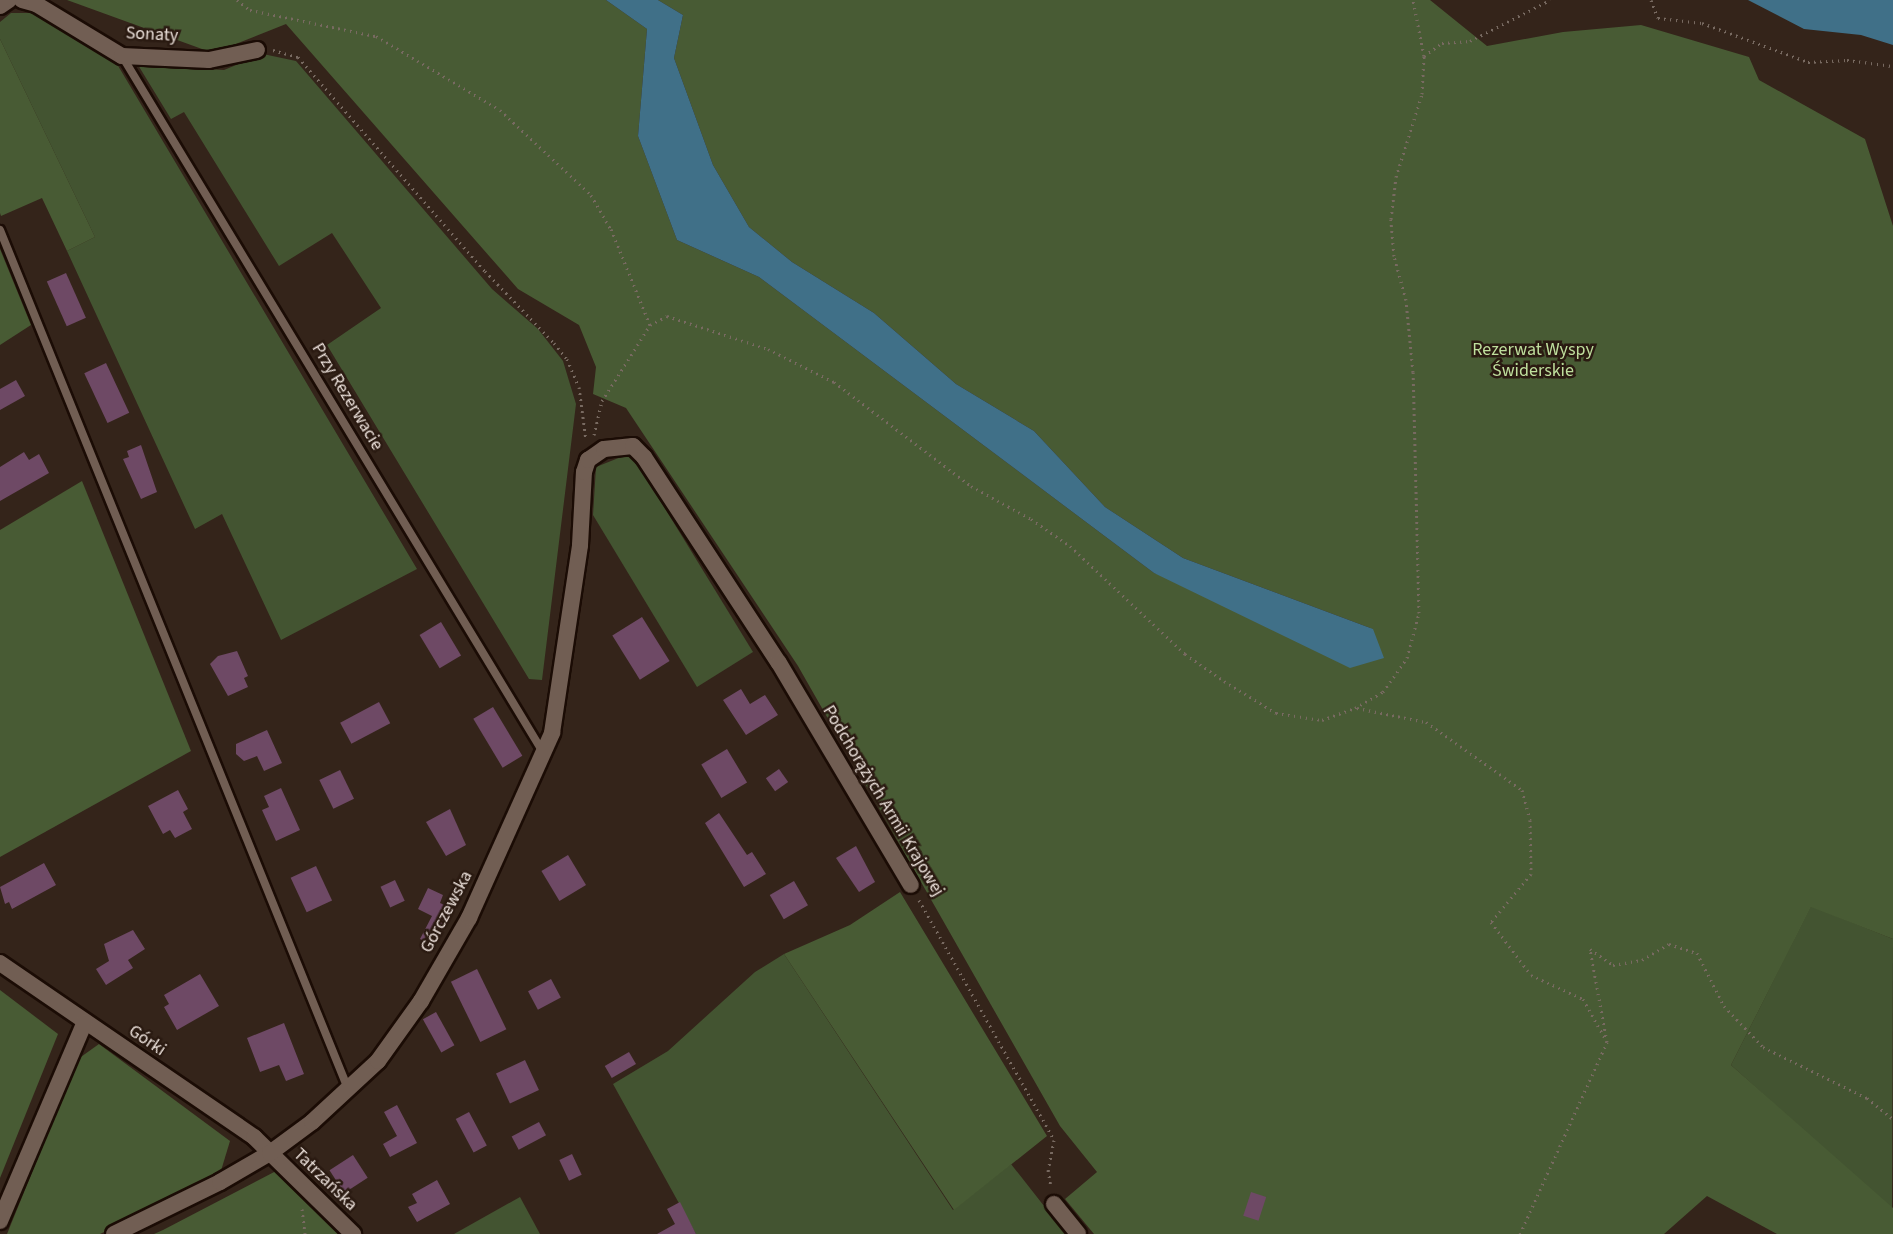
<!DOCTYPE html>
<meta charset="utf-8">
<style>
body{margin:0}
#map{position:relative;width:1893px;height:1234px;overflow:hidden;background:#34241a;font-family:"Source Sans 3",sans-serif}
div>[style]{position:absolute}
.green>*{inset:0;background:#435431}
.forest>*{inset:0;background:#485b34}
.water>*{inset:0;background:#407088}
.building>*{inset:0;background:#6e4965;transform-origin:0 0}
.path>*{height:3px;margin-top:-1.5px;transform-origin:0;background:repeating-linear-gradient(90deg,#786a61 0 1.5px,transparent 0 6px)}
.roads{filter:drop-shadow(2px 0 #1b0c05) drop-shadow(-2px 0 #1b0c05) drop-shadow(0 2px #1b0c05) drop-shadow(0 -2px #1b0c05)}
.lane>*{height:8px;margin:-4px;padding:0 4px;transform-origin:4px;border-radius:4px;background:#715e53}
.street>*{height:16px;margin:-8px;padding:0 8px;transform-origin:8px;border-radius:8px;background:#715e53}
span{translate:-50% -50%;white-space:nowrap;text-align:center;line-height:1.15;-webkit-text-stroke:5px #2a1a11;paint-order:stroke}
.street-label{font-size:18px;color:#ebe0da}
.park-label{font-size:18px;color:#bfdf9d}
</style>
<div id="map">
<div class="green">
<div style="clip-path:polygon(11px 13px,33px 13px,117px 64px,417px 569px,281px 640px,222px 514px,195px 529px,67px 251px,95px 237px,0 39px,0 22px)"></div>
<div style="clip-path:polygon(263px 54px,296px 61px,492px 289px,538px 329px,563px 361px,576px 404px,542px 680px,529px 679px,327px 345px,381px 308px,332px 233px,279px 266px,184px 112px,171px 119px,138px 65px,224px 70px)"></div>
<div style="clip-path:polygon(631px 453px,753px 652px,697px 687px,593px 515px,596px 467px)"></div>
<div style="clip-path:polygon(1811px 906px,1893px 939px,1892px 1210px,1731px 1065px)"></div>
<div style="clip-path:polygon(784px 954px,953px 1210px,1011px 1164px,1066px 1234px,696px 1234px,613px 1084px,668px 1051px,755px 972px)"></div>
<div style="clip-path:polygon(520px 1197px,540px 1234px,454px 1234px)"></div>
</div>
<div class="forest">
<div style="clip-path:polygon(67px 0,606px 0,647px 29px,638px 136px,677px 240px,759px 277px,1154px 573px,1373px 629px,1183px 558px,1105px 507px,1034px 431px,956px 384px,874px 313px,792px 262px,749px 227px,713px 165px,674px 58px,683px 15px,658px 0,1430px 0,1487px 46px,1563px 32px,1641px 25px,1749px 57px,1759px 80px,1865px 139px,1893px 226px,1893px 939px,1811px 907px,1731px 1065px,1893px 1208px,1893px 1234px,1777px 1234px,1707px 1196px,1664px 1234px,1094px 1234px,1065px 1199px,1097px 1172px,1060px 1126px,798px 666px,626px 408px,593px 394px,596px 367px,579px 325px,518px 289px,286px 24px,213px 53px)"></div>
<div style="clip-path:polygon(0 39px,95px 237px,67px 251px,42px 198px,1px 216px,0 213px)"></div>
<div style="clip-path:polygon(0 249px,31px 325px,0 345px)"></div>
<div style="clip-path:polygon(82px 481px,191px 751px,0 857px,0 530px)"></div>
<div style="clip-path:polygon(900px 892px,1047px 1136px,954px 1210px,784px 954px,850px 925px)"></div>
<div style="clip-path:polygon(0 990px,58px 1034px,0 1178px)"></div>
<div style="clip-path:polygon(99px 1044px,230px 1141px,220px 1174px,100px 1234px,7px 1234px,78px 1059px)"></div>
<div style="clip-path:polygon(278px 1170px,345px 1234px,154px 1234px,163px 1230px)"></div>
</div>
<div class="water">
<div style="clip-path:polygon(606px 0,658px 0,683px 15px,674px 58px,713px 165px,749px 227px,792px 262px,874px 313px,956px 384px,1034px 431px,1105px 507px,1183px 558px,1373px 629px,1384px 658px,1350px 668px,1154px 573px,759px 277px,677px 240px,638px 136px,647px 29px)"></div>
<div style="clip-path:polygon(1748px 0,1893px 0,1893px 45px,1861px 35px,1804px 29px)"></div>
</div>
<div class="building">
<div style="left:66px;top:273px;width:49px;height:21px;rotate:66deg"></div>
<div style="left:106px;top:363px;width:55px;height:24px;rotate:65deg"></div>
<div style="clip-path:polygon(16px 380px,25px 396px,0 410px,0 389px)"></div>
<div style="clip-path:polygon(141px 445px,157px 492px,141px 499px,123px 459px,129px 457px,127px 451px)"></div>
<div style="clip-path:polygon(24px 452px,29px 460px,39px 454px,49px 473px,0 501px,0 467px)"></div>
<div style="left:642px;top:617px;width:52px;height:35px;rotate:58deg"></div>
<div style="left:441px;top:622px;width:39px;height:25px;rotate:59deg"></div>
<div style="clip-path:polygon(237px 651px,248px 676px,244px 678px,248px 687px,228px 696px,210px 664px,218px 656px)"></div>
<div style="clip-path:polygon(741px 689px,750px 704px,765px 695px,778px 715px,746px 735px,723px 700px)"></div>
<div style="left:379px;top:702px;width:24px;height:44px;rotate:62deg"></div>
<div style="left:493px;top:707px;width:57px;height:23px;rotate:59deg"></div>
<div style="clip-path:polygon(267px 730px,282px 763px,264px 771px,257px 756px,244px 761px,236px 754px,236px 744px)"></div>
<div style="left:727px;top:749px;width:39px;height:30px;rotate:59deg"></div>
<div style="left:779px;top:769px;width:16px;height:16px;rotate:55deg"></div>
<div style="left:340px;top:770px;width:32px;height:23px;rotate:64deg"></div>
<div style="clip-path:polygon(281px 788px,300px 830px,276px 841px,262px 810px,269px 807px,264px 796px)"></div>
<div style="clip-path:polygon(178px 790px,188px 809px,183px 812px,192px 829px,175px 838px,170px 830px,163px 834px,148px 806px)"></div>
<div style="clip-path:polygon(450px 809px,466px 845px,446px 856px,426px 822px)"></div>
<div style="clip-path:polygon(719px 813px,747px 855px,752px 852px,766px 874px,744px 887px,705px 823px)"></div>
<div style="clip-path:polygon(856px 846px,875px 882px,859px 892px,836px 858px)"></div>
<div style="left:568px;top:855px;width:35px;height:31px;rotate:59deg"></div>
<div style="clip-path:polygon(44px 863px,56px 885px,12px 909px,9px 902px,5px 904px,0 887px)"></div>
<div style="left:316px;top:866px;width:38px;height:28px;rotate:65deg"></div>
<div style="left:395px;top:880px;width:23px;height:16px;rotate:65deg"></div>
<div style="left:794px;top:881px;width:28px;height:28px;rotate:60deg"></div>
<div style="clip-path:polygon(428px 888px,443px 895px,440px 903px,452px 908px,434px 946px,420px 939px,432px 916px,418px 909px)"></div>
<div style="clip-path:polygon(133px 930px,145px 949px,128px 960px,133px 968px,106px 985px,96px 969px,109px 961px,104px 944px)"></div>
<div style="left:477px;top:969px;width:67px;height:29px;rotate:64deg"></div>
<div style="clip-path:polygon(200px 974px,219px 1006px,177px 1030px,164px 1007px,169px 1004px,164px 995px)"></div>
<div style="left:551px;top:979px;width:21px;height:26px;rotate:62deg"></div>
<div style="left:436px;top:1012px;width:38px;height:15px;rotate:61deg"></div>
<div style="clip-path:polygon(284px 1023px,304px 1074px,286px 1081px,279px 1065px,260px 1072px,247px 1038px)"></div>
<div style="left:629px;top:1052px;width:14px;height:28px;rotate:60deg"></div>
<div style="left:525px;top:1060px;width:33px;height:32px;rotate:65deg"></div>
<div style="clip-path:polygon(397px 1105px,417px 1143px,390px 1157px,383px 1144px,397px 1136px,384px 1112px)"></div>
<div style="left:469px;top:1112px;width:38px;height:15px;rotate:62deg"></div>
<div style="left:539px;top:1122px;width:15px;height:31px;rotate:62deg"></div>
<div style="left:572px;top:1154px;width:23px;height:14px;rotate:65deg"></div>
<div style="left:353px;top:1155px;width:27px;height:28px;rotate:57deg"></div>
<div style="clip-path:polygon(437px 1180px,450px 1204px,417px 1222px,408px 1207px,417px 1203px,412px 1194px)"></div>
<div style="left:1251px;top:1192px;width:16px;height:25px;rotate:18deg"></div>
<div style="clip-path:polygon(680px 1202px,696px 1234px,657px 1234px,675px 1224px,667px 1209px)"></div>
</div>
<div class="path">
<div style="left:237px;top:0;width:16px;rotate:38deg"></div>
<div style="left:250px;top:10px;width:129px;rotate:11.7deg"></div>
<div style="left:376px;top:36px;width:144px;rotate:30.8deg"></div>
<div style="left:500px;top:110px;width:125px;rotate:43deg"></div>
<div style="left:591px;top:195px;width:39px;rotate:60deg"></div>
<div style="left:611px;top:229px;width:104px;rotate:67.9deg"></div>
<div style="left:1651px;top:0;width:19px;rotate:69deg"></div>
<div style="left:1658px;top:18px;width:44px;rotate:6.5deg"></div>
<div style="left:1702px;top:23px;width:113px;rotate:20.2deg"></div>
<div style="left:1808px;top:62px;width:39px;rotate:-3deg"></div>
<div style="left:1847px;top:60px;width:46px;rotate:7.4deg"></div>
<div style="left:273px;top:50px;width:26px;rotate:16deg"></div>
<div style="left:298px;top:57px;width:284px;rotate:48.9deg"></div>
<div style="left:485px;top:271px;width:100px;rotate:46.2deg"></div>
<div style="left:554px;top:343px;width:21px;rotate:51deg"></div>
<div style="left:567px;top:359px;width:30px;rotate:67deg"></div>
<div style="left:579px;top:387px;width:53px;rotate:82.5deg"></div>
<div style="left:1424px;top:56px;width:22px;rotate:-36deg"></div>
<div style="left:1442px;top:43px;width:28px;rotate:-4deg"></div>
<div style="left:1470px;top:41px;width:90px;rotate:-27.1deg"></div>
<div style="left:594px;top:435px;width:35px;rotate:-77deg"></div>
<div style="left:602px;top:401px;width:90px;rotate:-57.7deg"></div>
<div style="left:650px;top:325px;width:19px;rotate:-28deg"></div>
<div style="left:667px;top:316px;width:106px;rotate:18.1deg"></div>
<div style="left:768px;top:349px;width:74px;rotate:26.6deg"></div>
<div style="left:834px;top:382px;width:172px;rotate:37.2deg"></div>
<div style="left:971px;top:486px;width:68px;rotate:28.8deg"></div>
<div style="left:1031px;top:519px;width:47px;rotate:34.7deg"></div>
<div style="left:1070px;top:546px;width:158px;rotate:43.2deg"></div>
<div style="left:1185px;top:654px;width:47px;rotate:34.7deg"></div>
<div style="left:1224px;top:681px;width:61px;rotate:31.6deg"></div>
<div style="left:1276px;top:713px;width:47px;rotate:8.7deg"></div>
<div style="left:1322px;top:720px;width:35px;rotate:-20deg"></div>
<div style="left:1355px;top:708px;width:32px;rotate:-30deg"></div>
<div style="left:1383px;top:692px;width:42px;rotate:-54.8deg"></div>
<div style="left:1407px;top:658px;width:47px;rotate:-75.1deg"></div>
<div style="left:1419px;top:613px;width:241px;rotate:-91.4deg"></div>
<div style="left:1413px;top:372px;width:72px;rotate:-95.6deg"></div>
<div style="left:1406px;top:300px;width:46px;rotate:-105.3deg"></div>
<div style="left:1394px;top:256px;width:37px;rotate:-95deg"></div>
<div style="left:1391px;top:219px;width:42px;rotate:-83.2deg"></div>
<div style="left:1396px;top:177px;width:87px;rotate:-72.6deg"></div>
<div style="left:1422px;top:94px;width:38px;rotate:-87deg"></div>
<div style="left:1424px;top:56px;width:57px;rotate:-101.1deg"></div>
<div style="left:1357px;top:708px;width:70px;rotate:11.5deg"></div>
<div style="left:1426px;top:722px;width:118px;rotate:35.3deg"></div>
<div style="left:1522px;top:790px;width:31px;rotate:75deg"></div>
<div style="left:1530px;top:820px;width:54px;rotate:88.9deg"></div>
<div style="left:1531px;top:874px;width:62px;rotate:129.8deg"></div>
<div style="left:1491px;top:922px;width:66px;rotate:53deg"></div>
<div style="left:1531px;top:975px;width:57px;rotate:24.8deg"></div>
<div style="left:1583px;top:999px;width:49px;rotate:60.8deg"></div>
<div style="left:1607px;top:1042px;width:95px;rotate:-100.4deg"></div>
<div style="left:1590px;top:949px;width:28px;rotate:35deg"></div>
<div style="left:1613px;top:965px;width:29px;rotate:-10deg"></div>
<div style="left:1642px;top:960px;width:31px;rotate:-31deg"></div>
<div style="left:1669px;top:944px;width:29px;rotate:18deg"></div>
<div style="left:1697px;top:953px;width:59px;rotate:63deg"></div>
<div style="left:1724px;top:1006px;width:57px;rotate:46.4deg"></div>
<div style="left:1763px;top:1047px;width:116px;rotate:26.1deg"></div>
<div style="left:1867px;top:1098px;width:33px;rotate:39deg"></div>
<div style="left:919px;top:900px;width:275px;rotate:60.6deg"></div>
<div style="left:1054px;top:1140px;width:31px;rotate:101deg"></div>
<div style="left:1048px;top:1170px;width:17px;rotate:80deg"></div>
<div style="left:302px;top:1209px;width:25px;rotate:83deg"></div>
<div style="left:1520px;top:1234px;width:211px;rotate:-65.6deg"></div>
</div>
<div class="roads">
<div class="lane">
<div style="left:122px;top:56px;width:816px;rotate:58.84deg"></div>
<div style="left:0;top:230px;width:929px;rotate:67.94deg"></div>
</div>
<div class="street">
<div style="left:22px;top:0;width:15px;rotate:16deg"></div>
<div style="left:36px;top:4px;width:100px;rotate:31.2deg"></div>
<div style="left:122px;top:56px;width:87px;rotate:2.6deg"></div>
<div style="left:209px;top:60px;width:49px;rotate:-11.8deg"></div>
<div style="left:0;top:6px;width:11px;rotate:-34deg"></div>
<div style="left:0;top:963px;width:308px;rotate:34.4deg"></div>
<div style="left:254px;top:1137px;width:139px;rotate:44.4deg"></div>
<div style="left:1054px;top:1204px;width:38px;rotate:51deg"></div>
<div style="left:0;top:1221px;width:216px;rotate:-66.9deg"></div>
<div style="left:114px;top:1234px;width:118px;rotate:-26.1deg"></div>
<div style="left:220px;top:1182px;width:58px;rotate:-30.1deg"></div>
<div style="left:270px;top:1153px;width:52px;rotate:-36.4deg"></div>
<div style="left:312px;top:1122px;width:90px;rotate:-42.7deg"></div>
<div style="left:378px;top:1061px;width:74px;rotate:-54.4deg"></div>
<div style="left:421px;top:1001px;width:96px;rotate:-60deg"></div>
<div style="left:469px;top:918px;width:203px;rotate:-65.8deg"></div>
<div style="left:552px;top:733px;width:190px;rotate:-81.5deg"></div>
<div style="left:580px;top:545px;width:73px;rotate:-86.9deg"></div>
<div style="left:584px;top:472px;width:13px;rotate:-72deg"></div>
<div style="left:588px;top:460px;width:19px;rotate:-35deg"></div>
<div style="left:604px;top:449px;width:29px;rotate:-6deg"></div>
<div style="left:633px;top:446px;width:16px;rotate:45deg"></div>
<div style="left:644px;top:457px;width:246px;rotate:56.8deg"></div>
<div style="left:779px;top:663px;width:258px;rotate:59.3deg"></div>
</div>
</div>
<div class="street-label">
<span style="left:152px;top:35px;rotate:3deg">Sonaty</span>
<span style="left:347px;top:397px;rotate:59deg">Przy Rezerwacie</span>
<span style="left:883px;top:801px;rotate:59deg">Podchorążych Armii Krajowej</span>
<span style="left:447px;top:912px;rotate:-62deg">Górczewska</span>
<span style="left:147px;top:1041px;rotate:34deg">Górki</span>
<span style="left:325px;top:1180px;rotate:44deg">Tatrzańska</span>
</div>
<div class="park-label">
<span style="left:1533px;top:361px">Rezerwat Wyspy<br>Świderskie</span>
</div>
</div>
